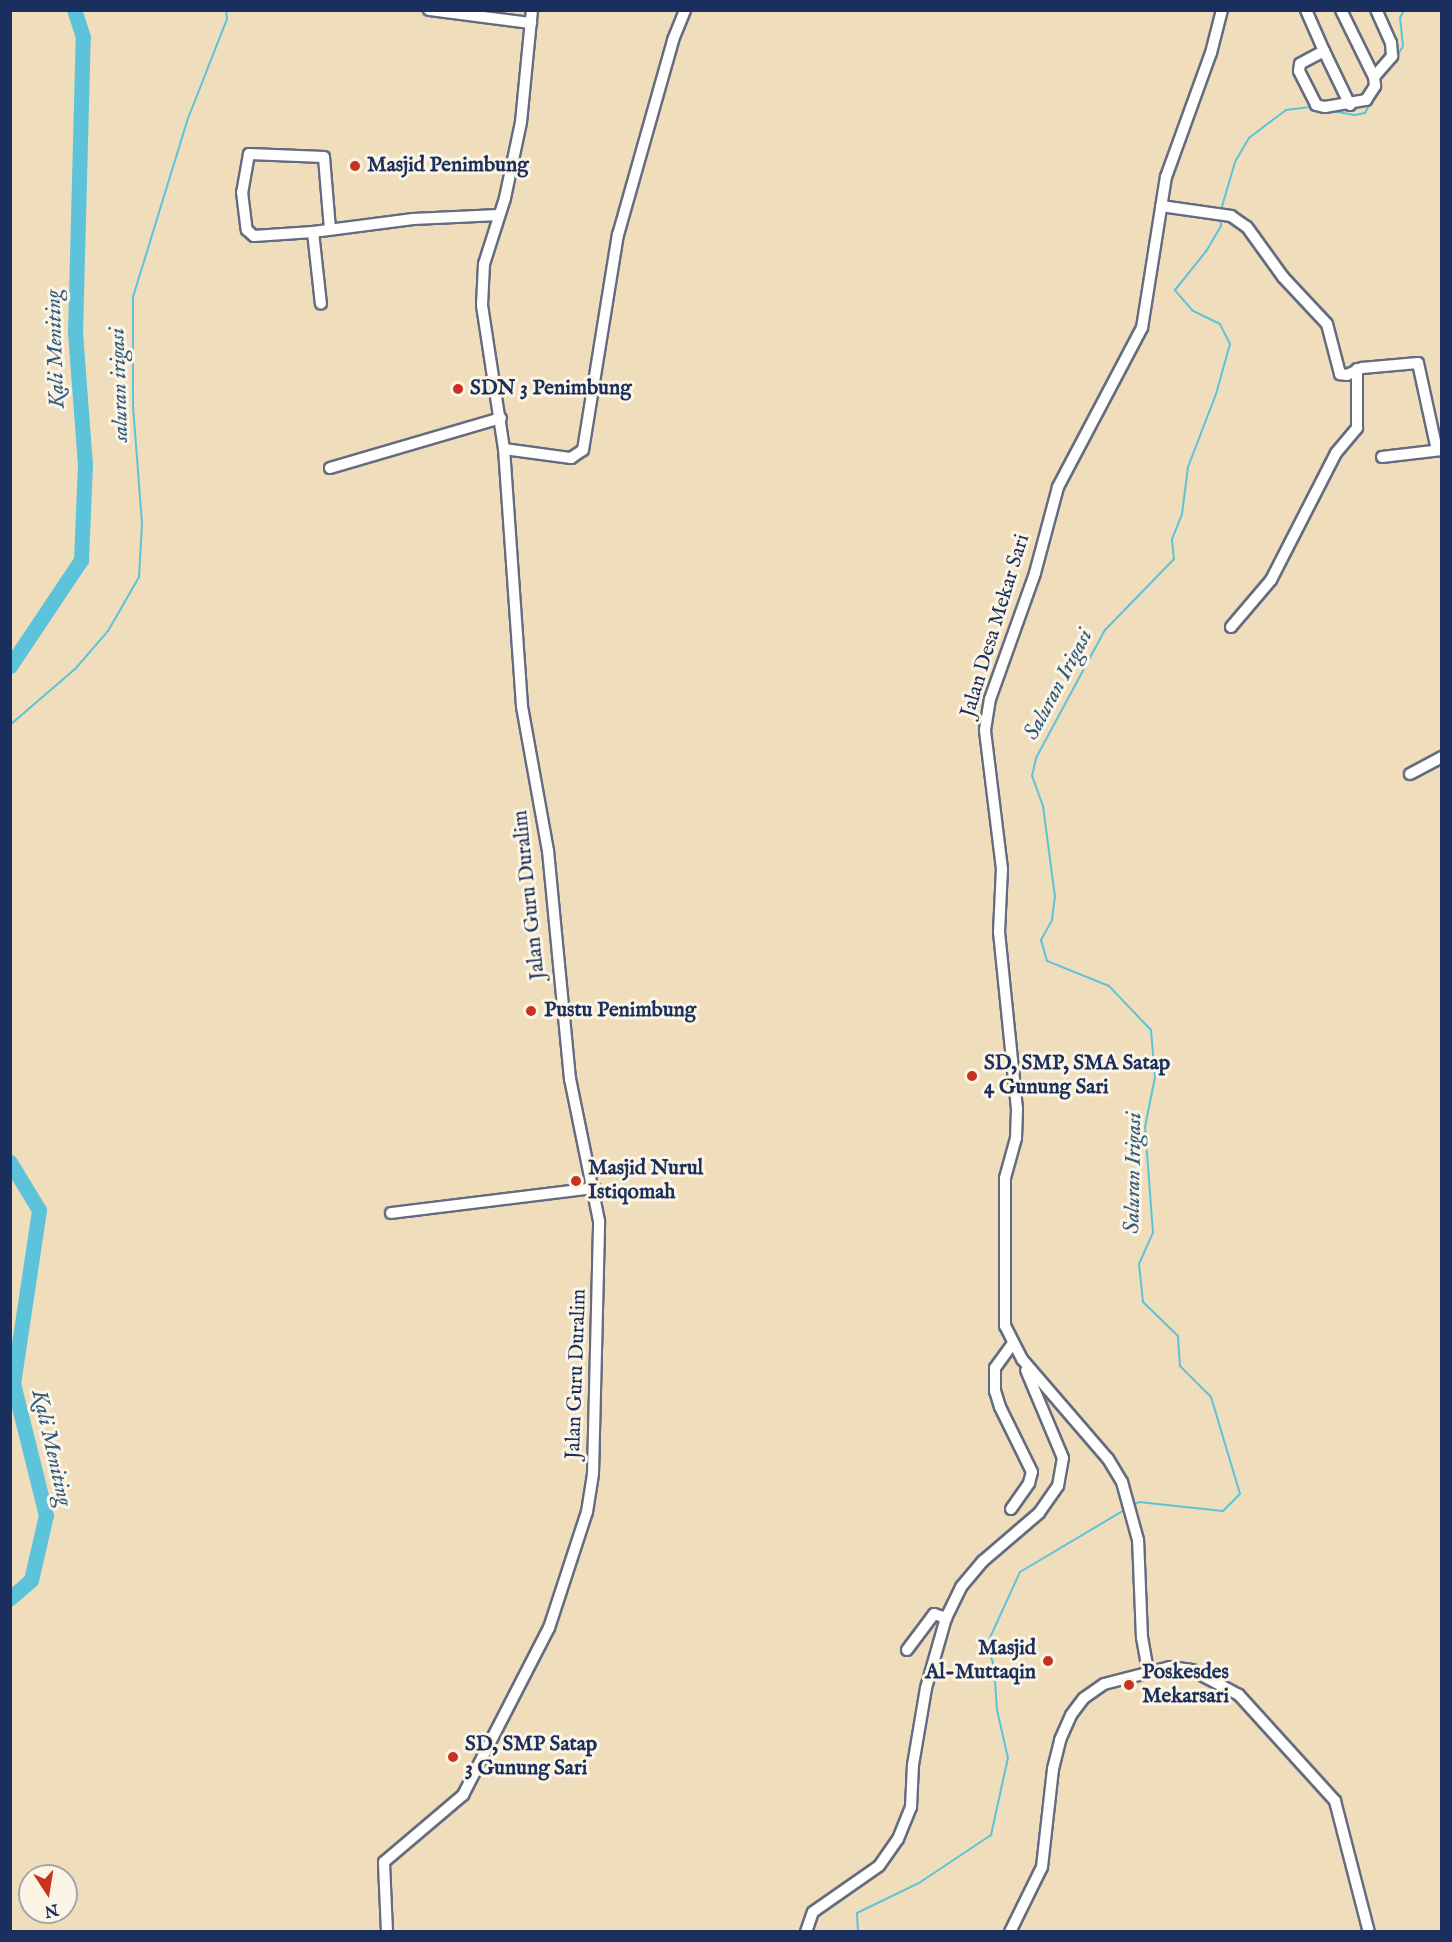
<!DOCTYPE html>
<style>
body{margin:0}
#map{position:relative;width:1452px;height:1942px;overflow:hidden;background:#efddbb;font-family:"IM FELL English",serif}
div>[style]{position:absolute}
.stream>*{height:2px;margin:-1px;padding:0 1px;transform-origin:1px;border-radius:1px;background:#5dc3da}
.river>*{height:15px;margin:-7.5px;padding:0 7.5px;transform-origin:7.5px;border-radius:7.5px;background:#5dc3da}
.roads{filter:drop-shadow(2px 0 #656c7f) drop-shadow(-2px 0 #656c7f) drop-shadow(0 2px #656c7f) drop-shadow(0 -2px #656c7f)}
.minor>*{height:10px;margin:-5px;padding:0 5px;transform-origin:5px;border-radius:5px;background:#fff}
.dots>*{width:16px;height:16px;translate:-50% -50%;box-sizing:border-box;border:3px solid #fcf5e5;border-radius:50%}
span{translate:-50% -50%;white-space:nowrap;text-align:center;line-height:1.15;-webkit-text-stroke:6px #fcf5e5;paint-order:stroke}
.poi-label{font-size:21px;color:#1b2f5e;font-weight:700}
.left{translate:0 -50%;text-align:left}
.right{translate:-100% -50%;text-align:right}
.street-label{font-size:21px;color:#1b2f5e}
.water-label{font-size:22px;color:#2f5b83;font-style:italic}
.frame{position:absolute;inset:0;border:12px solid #1b2f5e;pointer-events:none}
.north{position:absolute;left:18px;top:1864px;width:60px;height:60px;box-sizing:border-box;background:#fcf5e5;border:2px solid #a2a6af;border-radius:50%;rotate:168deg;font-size:16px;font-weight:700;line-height:24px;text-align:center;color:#1b2f5e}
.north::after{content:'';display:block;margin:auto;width:21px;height:27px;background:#c8321e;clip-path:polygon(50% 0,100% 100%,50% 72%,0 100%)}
</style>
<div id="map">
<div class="stream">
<div style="left:1396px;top:58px;width:14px;rotate:-60deg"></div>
<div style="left:1403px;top:46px;width:28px;rotate:-96deg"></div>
<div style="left:1400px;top:18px;width:9px;rotate:-63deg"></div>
<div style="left:1378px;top:82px;width:24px;rotate:-52deg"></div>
<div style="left:1332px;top:111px;width:23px;rotate:10deg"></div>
<div style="left:1355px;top:115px;width:10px;rotate:-11deg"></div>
<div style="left:1365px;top:113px;width:26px;rotate:-62deg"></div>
<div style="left:1221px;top:210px;width:50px;rotate:-73.7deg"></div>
<div style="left:1235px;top:162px;width:28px;rotate:-60deg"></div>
<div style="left:1249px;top:138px;width:46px;rotate:-37.1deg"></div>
<div style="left:1286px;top:110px;width:26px;rotate:-7deg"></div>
<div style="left:10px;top:725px;width:87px;rotate:-40.8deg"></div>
<div style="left:76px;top:668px;width:49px;rotate:-49.1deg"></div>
<div style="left:108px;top:631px;width:62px;rotate:-60.1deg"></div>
<div style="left:139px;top:577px;width:54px;rotate:-86.8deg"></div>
<div style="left:142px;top:523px;width:116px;rotate:-94.4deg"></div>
<div style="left:133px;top:407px;width:110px;rotate:-90deg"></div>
<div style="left:133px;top:297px;width:184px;rotate:-72.9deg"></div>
<div style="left:187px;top:121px;width:110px;rotate:-68.6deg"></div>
<div style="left:227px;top:19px;width:9px;rotate:-96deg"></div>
<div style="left:1133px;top:1505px;width:7px;rotate:-27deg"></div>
<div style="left:1139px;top:1502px;width:84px;rotate:6.1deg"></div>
<div style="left:1223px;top:1511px;width:24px;rotate:-45deg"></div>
<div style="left:1240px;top:1494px;width:101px;rotate:-106.6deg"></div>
<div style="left:1211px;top:1397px;width:44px;rotate:-135deg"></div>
<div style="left:1180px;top:1366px;width:30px;rotate:-94deg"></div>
<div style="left:1178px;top:1336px;width:49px;rotate:-135.8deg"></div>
<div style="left:1143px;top:1302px;width:38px;rotate:-96deg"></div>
<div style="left:1139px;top:1264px;width:34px;rotate:-66deg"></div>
<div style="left:1153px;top:1233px;width:106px;rotate:-94.3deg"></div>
<div style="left:1145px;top:1127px;width:51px;rotate:-78.7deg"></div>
<div style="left:1155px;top:1077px;width:47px;rotate:-94.9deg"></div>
<div style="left:1151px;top:1030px;width:61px;rotate:-133.7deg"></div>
<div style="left:1109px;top:986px;width:67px;rotate:-158deg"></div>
<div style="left:1047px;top:961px;width:22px;rotate:-106deg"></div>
<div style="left:1041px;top:940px;width:23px;rotate:-61deg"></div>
<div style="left:1052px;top:920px;width:23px;rotate:-83deg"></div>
<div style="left:1055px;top:897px;width:92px;rotate:-97.5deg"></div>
<div style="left:1043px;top:806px;width:32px;rotate:-110deg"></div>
<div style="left:1032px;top:776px;width:18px;rotate:-77deg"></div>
<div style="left:1036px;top:758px;width:145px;rotate:-61.7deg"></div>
<div style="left:1105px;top:630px;width:99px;rotate:-45.8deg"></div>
<div style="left:1174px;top:559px;width:20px;rotate:-96deg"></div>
<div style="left:1172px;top:539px;width:27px;rotate:-68deg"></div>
<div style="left:1182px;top:514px;width:47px;rotate:-82.7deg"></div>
<div style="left:1188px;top:467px;width:78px;rotate:-69deg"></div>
<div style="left:1216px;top:394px;width:52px;rotate:-74.4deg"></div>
<div style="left:1230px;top:344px;width:22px;rotate:-117deg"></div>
<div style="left:1220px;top:324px;width:30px;rotate:-154deg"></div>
<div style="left:1193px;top:311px;width:28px;rotate:-131deg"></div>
<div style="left:1175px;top:290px;width:51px;rotate:-51.3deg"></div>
<div style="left:1207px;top:250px;width:28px;rotate:-60deg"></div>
<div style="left:1221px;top:226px;width:7px;rotate:-90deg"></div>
<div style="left:858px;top:1932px;width:19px;rotate:-93deg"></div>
<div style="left:857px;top:1913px;width:69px;rotate:-25.8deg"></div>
<div style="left:919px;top:1883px;width:87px;rotate:-33.7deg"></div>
<div style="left:991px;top:1835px;width:79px;rotate:-77.6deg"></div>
<div style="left:1008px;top:1758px;width:49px;rotate:-102.9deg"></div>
<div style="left:997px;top:1710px;width:44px;rotate:-93.9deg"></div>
<div style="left:994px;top:1666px;width:23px;rotate:-108deg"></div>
<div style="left:987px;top:1644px;width:79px;rotate:-65.4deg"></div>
<div style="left:1020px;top:1572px;width:123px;rotate:-30.7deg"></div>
</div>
<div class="river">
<div style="left:10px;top:666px;width:128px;rotate:-56.2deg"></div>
<div style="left:81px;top:560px;width:95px;rotate:-87.6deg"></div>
<div style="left:85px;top:465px;width:132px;rotate:-94.3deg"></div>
<div style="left:75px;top:333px;width:296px;rotate:-88.5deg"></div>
<div style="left:83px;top:37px;width:28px;rotate:-108deg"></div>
<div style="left:10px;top:1162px;width:56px;rotate:58.9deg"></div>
<div style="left:39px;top:1210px;width:175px;rotate:98.5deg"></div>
<div style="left:13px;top:1383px;width:136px;rotate:76deg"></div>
<div style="left:46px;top:1515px;width:67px;rotate:103deg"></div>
<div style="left:31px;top:1580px;width:28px;rotate:139deg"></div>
</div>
<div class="roads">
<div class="minor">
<div style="left:429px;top:10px;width:103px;rotate:7.3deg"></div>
<div style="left:1306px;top:10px;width:45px;rotate:66.3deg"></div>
<div style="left:1324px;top:51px;width:27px;rotate:152deg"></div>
<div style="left:1300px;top:64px;width:7px;rotate:98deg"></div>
<div style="left:1299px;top:71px;width:38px;rotate:63deg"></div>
<div style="left:1316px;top:105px;width:9px;rotate:13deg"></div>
<div style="left:1325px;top:107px;width:42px;rotate:-9.7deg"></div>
<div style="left:1366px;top:100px;width:17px;rotate:-57deg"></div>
<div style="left:1375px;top:86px;width:9px;rotate:-96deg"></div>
<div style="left:1374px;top:77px;width:28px;rotate:-49deg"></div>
<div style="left:1392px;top:56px;width:13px;rotate:-94deg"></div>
<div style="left:1391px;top:43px;width:36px;rotate:-114deg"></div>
<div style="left:1341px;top:10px;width:75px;rotate:63.8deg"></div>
<div style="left:1324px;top:51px;width:60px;rotate:64.3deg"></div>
<div style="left:1161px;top:206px;width:71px;rotate:8.1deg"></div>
<div style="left:1231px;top:216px;width:19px;rotate:35deg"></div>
<div style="left:1247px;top:227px;width:62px;rotate:54.2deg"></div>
<div style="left:1283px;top:277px;width:64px;rotate:46.9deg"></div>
<div style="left:1327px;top:324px;width:52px;rotate:75.4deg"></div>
<div style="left:1340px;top:374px;width:7px;rotate:8deg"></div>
<div style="left:1347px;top:375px;width:17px;rotate:-25deg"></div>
<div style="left:1362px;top:368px;width:56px;rotate:-5.1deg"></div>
<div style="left:1418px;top:363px;width:89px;rotate:77.7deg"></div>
<div style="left:330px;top:229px;width:72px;rotate:-94.8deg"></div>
<div style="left:324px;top:157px;width:75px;rotate:-177.7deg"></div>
<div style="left:249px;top:154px;width:39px;rotate:100deg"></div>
<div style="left:242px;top:192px;width:38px;rotate:83deg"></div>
<div style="left:247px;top:230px;width:9px;rotate:41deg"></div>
<div style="left:254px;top:236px;width:59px;rotate:-3.9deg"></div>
<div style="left:313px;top:232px;width:101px;rotate:-7.4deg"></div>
<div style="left:413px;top:219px;width:86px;rotate:-2.7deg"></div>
<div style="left:313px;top:232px;width:72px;rotate:83.7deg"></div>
<div style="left:504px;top:449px;width:68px;rotate:7.7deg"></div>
<div style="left:571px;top:458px;width:14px;rotate:-34deg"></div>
<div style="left:583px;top:450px;width:218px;rotate:-80.8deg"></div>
<div style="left:618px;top:235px;width:203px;rotate:-74.2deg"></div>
<div style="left:673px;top:40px;width:32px;rotate:-68deg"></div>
<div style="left:1382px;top:457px;width:60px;rotate:-6.7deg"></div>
<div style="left:330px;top:468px;width:178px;rotate:-16.3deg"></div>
<div style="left:1231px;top:627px;width:62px;rotate:-49.6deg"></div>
<div style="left:1271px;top:580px;width:143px;rotate:-62.9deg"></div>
<div style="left:1336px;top:453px;width:33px;rotate:-50deg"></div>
<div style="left:1357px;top:428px;width:59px;rotate:-90deg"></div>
<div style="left:1410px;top:774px;width:36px;rotate:-28deg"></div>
<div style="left:391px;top:1213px;width:205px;rotate:-7deg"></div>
<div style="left:1011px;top:1509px;width:32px;rotate:-55deg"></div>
<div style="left:1029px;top:1483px;width:11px;rotate:-75deg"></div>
<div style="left:1032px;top:1472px;width:72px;rotate:-116.2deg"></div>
<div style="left:1000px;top:1407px;width:17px;rotate:-107deg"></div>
<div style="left:995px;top:1391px;width:23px;rotate:-90deg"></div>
<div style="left:995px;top:1368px;width:31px;rotate:-54deg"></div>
<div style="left:907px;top:1650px;width:45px;rotate:-53.1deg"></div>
<div style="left:934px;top:1614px;width:13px;rotate:18deg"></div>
<div style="left:1148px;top:1671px;width:34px;rotate:-100deg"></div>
<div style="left:1142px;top:1638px;width:98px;rotate:-92.3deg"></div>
<div style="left:1138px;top:1540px;width:60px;rotate:-105.4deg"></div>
<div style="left:1122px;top:1482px;width:27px;rotate:-121deg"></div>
<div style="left:1108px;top:1459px;width:132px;rotate:-130.7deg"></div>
<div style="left:1022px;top:1359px;width:37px;rotate:-117deg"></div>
<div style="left:1005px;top:1326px;width:148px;rotate:-90deg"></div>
<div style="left:1005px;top:1178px;width:41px;rotate:-74.6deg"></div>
<div style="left:1016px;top:1138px;width:29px;rotate:-88deg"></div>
<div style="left:1017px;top:1109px;width:178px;rotate:-95.8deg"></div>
<div style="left:999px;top:932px;width:63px;rotate:-87.3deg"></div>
<div style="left:1002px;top:869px;width:140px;rotate:-97deg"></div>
<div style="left:985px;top:730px;width:31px;rotate:-81deg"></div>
<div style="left:990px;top:699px;width:134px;rotate:-70.3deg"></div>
<div style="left:1035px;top:573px;width:89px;rotate:-75deg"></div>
<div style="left:1058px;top:487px;width:180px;rotate:-62.2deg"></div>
<div style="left:1142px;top:328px;width:153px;rotate:-81deg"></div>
<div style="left:1166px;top:177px;width:132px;rotate:-70.1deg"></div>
<div style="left:1211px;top:53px;width:44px;rotate:-75.7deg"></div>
<div style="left:387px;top:1932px;width:70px;rotate:-92.5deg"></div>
<div style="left:384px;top:1862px;width:104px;rotate:-40.3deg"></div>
<div style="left:463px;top:1795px;width:188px;rotate:-62.8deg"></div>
<div style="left:549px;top:1628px;width:122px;rotate:-71.9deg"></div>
<div style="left:587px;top:1512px;width:39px;rotate:-81deg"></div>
<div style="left:593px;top:1473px;width:252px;rotate:-88.6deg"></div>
<div style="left:599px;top:1221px;width:145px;rotate:-101.5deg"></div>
<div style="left:570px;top:1079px;width:229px;rotate:-95.5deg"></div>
<div style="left:548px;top:851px;width:147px;rotate:-100.2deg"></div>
<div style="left:522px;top:706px;width:258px;rotate:-94deg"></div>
<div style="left:504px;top:449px;width:146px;rotate:-98.7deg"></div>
<div style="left:482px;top:305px;width:41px;rotate:-87.2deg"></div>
<div style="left:484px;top:264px;width:69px;rotate:-72.3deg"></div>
<div style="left:505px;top:198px;width:78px;rotate:-78.1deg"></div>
<div style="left:521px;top:122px;width:113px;rotate:-84.4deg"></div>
<div style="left:806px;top:1932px;width:21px;rotate:-71deg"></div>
<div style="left:813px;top:1912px;width:80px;rotate:-34.9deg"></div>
<div style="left:879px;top:1866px;width:33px;rotate:-55deg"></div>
<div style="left:898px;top:1839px;width:35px;rotate:-68deg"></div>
<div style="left:911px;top:1807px;width:42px;rotate:-87.3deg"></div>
<div style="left:913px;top:1765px;width:78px;rotate:-80.4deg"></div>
<div style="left:926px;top:1688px;width:73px;rotate:-74.1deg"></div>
<div style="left:946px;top:1618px;width:34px;rotate:-64deg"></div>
<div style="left:961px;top:1587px;width:34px;rotate:-50deg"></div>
<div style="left:983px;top:1561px;width:74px;rotate:-40.6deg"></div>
<div style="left:1039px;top:1513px;width:33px;rotate:-55deg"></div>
<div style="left:1058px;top:1486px;width:28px;rotate:-80deg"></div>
<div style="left:1063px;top:1458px;width:95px;rotate:-112.8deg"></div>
<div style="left:1010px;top:1932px;width:72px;rotate:-63.8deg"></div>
<div style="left:1042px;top:1867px;width:99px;rotate:-83.6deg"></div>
<div style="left:1053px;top:1769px;width:30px;rotate:-76deg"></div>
<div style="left:1060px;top:1740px;width:27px;rotate:-66deg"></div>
<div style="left:1071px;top:1715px;width:21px;rotate:-53deg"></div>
<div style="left:1084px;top:1698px;width:24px;rotate:-35deg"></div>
<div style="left:1104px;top:1684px;width:68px;rotate:-14.4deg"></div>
<div style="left:1170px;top:1667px;width:22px;rotate:8deg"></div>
<div style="left:1192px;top:1670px;width:53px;rotate:28deg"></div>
<div style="left:1239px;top:1695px;width:143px;rotate:47.8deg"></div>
<div style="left:1335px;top:1801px;width:135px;rotate:75.5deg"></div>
</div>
</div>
<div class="dots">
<div style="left:355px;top:166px;background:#c8321e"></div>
<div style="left:458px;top:389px;background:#c8321e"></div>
<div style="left:531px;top:1011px;background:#c8321e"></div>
<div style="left:972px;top:1076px;background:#c8321e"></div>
<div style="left:576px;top:1181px;background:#c8321e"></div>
<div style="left:1048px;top:1661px;background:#c8321e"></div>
<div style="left:1129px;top:1685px;background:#c8321e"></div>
<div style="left:453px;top:1757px;background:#c8321e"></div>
</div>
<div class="poi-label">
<span class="left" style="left:367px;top:166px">Masjid Penimbung</span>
<span class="left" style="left:470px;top:389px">SDN 3 Penimbung</span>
<span class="left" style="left:544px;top:1011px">Pustu Penimbung</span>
<span class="left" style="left:984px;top:1076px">SD, SMP, SMA Satap<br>4 Gunung Sari</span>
<span class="left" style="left:588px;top:1181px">Masjid Nurul<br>Istiqomah</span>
<span class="right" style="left:1036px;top:1661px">Masjid<br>Al-Muttaqin</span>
<span class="left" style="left:1142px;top:1685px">Poskesdes<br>Mekarsari</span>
<span class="left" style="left:465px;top:1757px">SD, SMP Satap<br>3 Gunung Sari</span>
</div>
<div class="street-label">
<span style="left:996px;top:626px;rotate:-73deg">Jalan Desa Mekar Sari</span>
<span style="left:530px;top:895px;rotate:-96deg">Jalan Guru Duralim</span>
<span style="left:577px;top:1374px;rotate:-88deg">Jalan Guru Duralim</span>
</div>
<div class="water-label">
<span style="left:56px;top:349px;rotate:-92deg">Kali Meniting</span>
<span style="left:120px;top:385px;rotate:-92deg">saluran irigasi</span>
<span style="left:1059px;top:685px;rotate:-62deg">Saluran Irigasi</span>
<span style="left:1134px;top:1173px;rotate:-89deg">Saluran Irigasi</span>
<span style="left:51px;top:1448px;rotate:77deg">Kali Meniting</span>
</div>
<div class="frame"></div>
<div class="north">N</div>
</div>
